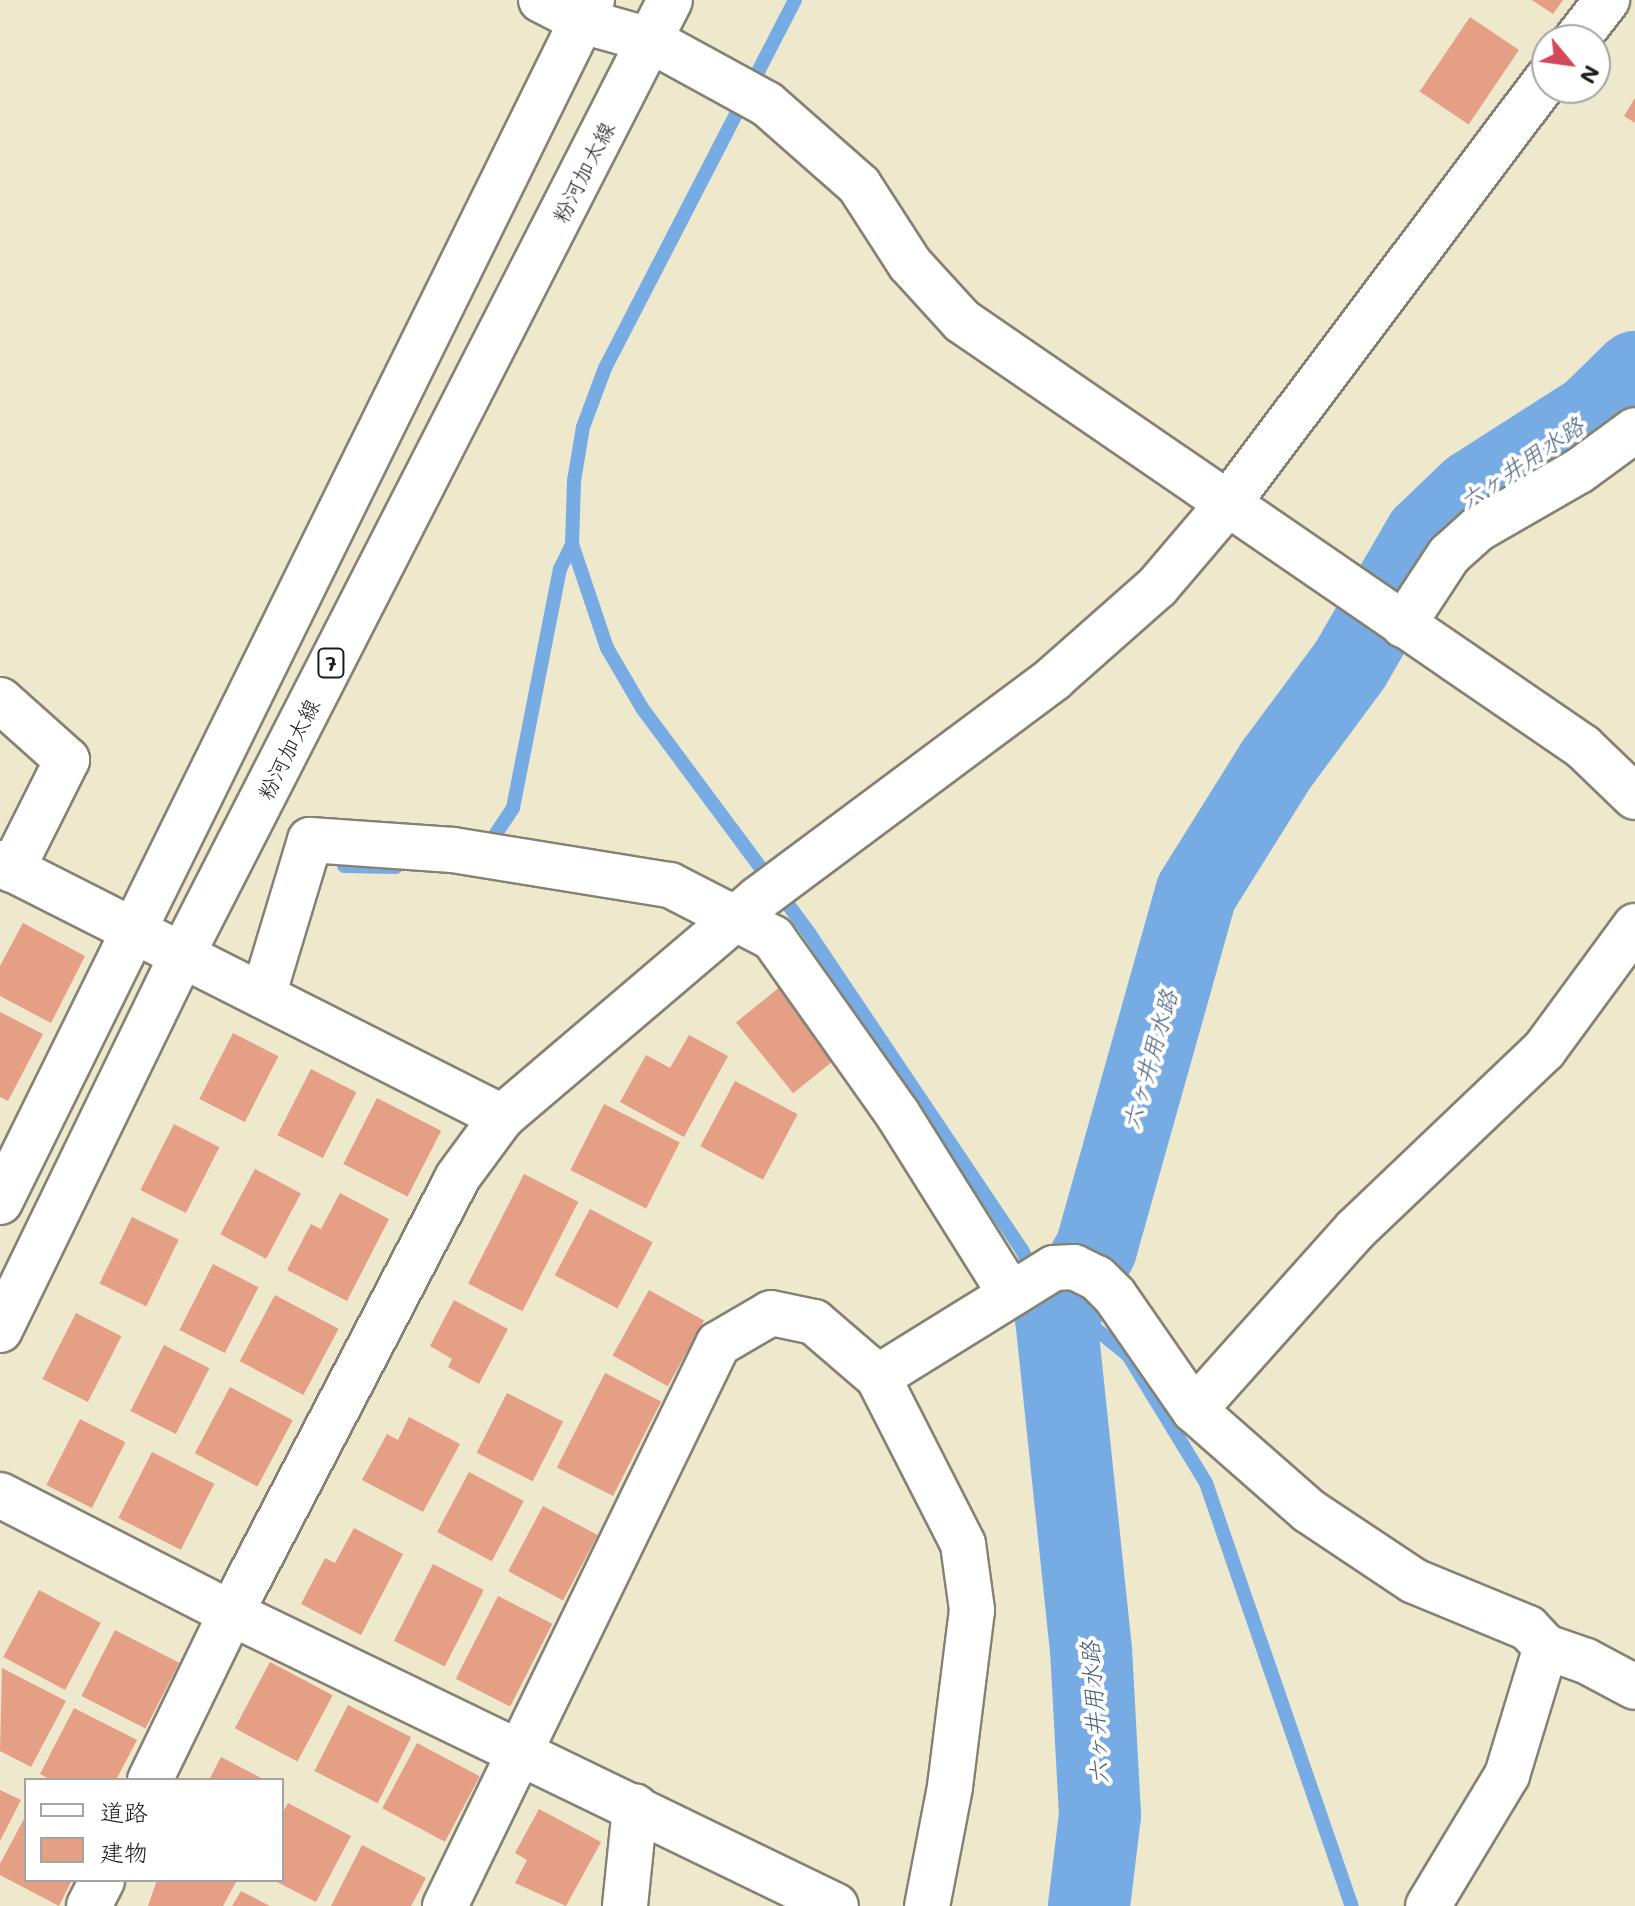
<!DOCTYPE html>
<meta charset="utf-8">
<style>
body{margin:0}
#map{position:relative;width:1635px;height:1906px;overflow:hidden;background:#eee8cd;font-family:Mali,"Klee One",sans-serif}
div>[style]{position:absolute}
.stream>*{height:14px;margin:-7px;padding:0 7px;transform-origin:7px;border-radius:7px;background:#77abe4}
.river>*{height:82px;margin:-41px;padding:0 41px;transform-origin:41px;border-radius:41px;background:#77abe4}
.building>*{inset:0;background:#e49f85;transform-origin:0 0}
.roads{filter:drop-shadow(2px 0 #858274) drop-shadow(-2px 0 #858274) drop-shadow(0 2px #858274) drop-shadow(0 -2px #858274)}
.street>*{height:44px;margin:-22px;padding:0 22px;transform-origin:22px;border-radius:22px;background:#fff}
.secondary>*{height:44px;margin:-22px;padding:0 22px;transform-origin:22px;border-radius:22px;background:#fff}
.primary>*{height:44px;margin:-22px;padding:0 22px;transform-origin:22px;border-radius:22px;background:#fff}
span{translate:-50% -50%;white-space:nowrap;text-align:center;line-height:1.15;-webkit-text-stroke:8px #fff;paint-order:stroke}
.shield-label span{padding:2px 6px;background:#fff;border:2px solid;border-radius:6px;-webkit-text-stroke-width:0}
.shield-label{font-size:20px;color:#1c1c1c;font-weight:700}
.street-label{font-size:22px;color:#1c1c1c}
.water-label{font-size:24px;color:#455c76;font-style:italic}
.legend{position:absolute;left:24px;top:1778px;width:260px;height:104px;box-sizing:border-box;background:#fff;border:2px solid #a4a4a4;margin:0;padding:10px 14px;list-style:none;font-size:24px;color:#1c1c1c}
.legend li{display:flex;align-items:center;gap:16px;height:40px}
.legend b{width:40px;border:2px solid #a4a4a4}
.north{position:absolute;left:1531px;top:24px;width:80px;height:80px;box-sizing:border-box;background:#fff;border:2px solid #a4a4a4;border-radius:50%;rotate:119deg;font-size:22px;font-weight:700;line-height:32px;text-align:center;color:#1c1c1c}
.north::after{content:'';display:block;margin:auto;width:28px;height:36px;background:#d1495b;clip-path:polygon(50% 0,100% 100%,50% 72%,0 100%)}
</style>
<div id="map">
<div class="stream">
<div style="left:795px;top:0;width:414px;rotate:117.3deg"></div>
<div style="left:605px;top:368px;width:63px;rotate:110.4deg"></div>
<div style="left:583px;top:427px;width:55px;rotate:99.5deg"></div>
<div style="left:574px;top:481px;width:63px;rotate:91.8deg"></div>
<div style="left:572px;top:544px;width:110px;rotate:71.4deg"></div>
<div style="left:607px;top:648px;width:69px;rotate:59.7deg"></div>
<div style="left:642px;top:708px;width:280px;rotate:53.4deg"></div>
<div style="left:809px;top:933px;width:382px;rotate:56.1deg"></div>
<div style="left:1022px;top:1250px;width:77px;rotate:63.8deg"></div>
<div style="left:487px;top:847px;width:47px;rotate:-56.3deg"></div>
<div style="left:513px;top:808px;width:244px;rotate:-78.9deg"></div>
<div style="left:560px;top:569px;width:28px;rotate:-64deg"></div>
<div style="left:344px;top:866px;width:52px;rotate:1.1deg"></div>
<div style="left:1065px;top:1304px;width:81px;rotate:39deg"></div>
<div style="left:1128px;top:1355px;width:150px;rotate:58.6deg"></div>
<div style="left:1206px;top:1483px;width:447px;rotate:71deg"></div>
</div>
<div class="river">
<div style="left:1089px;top:1906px;width:92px;rotate:-83.1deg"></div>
<div style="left:1100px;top:1815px;width:165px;rotate:-93.1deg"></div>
<div style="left:1091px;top:1650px;width:333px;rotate:-96deg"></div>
<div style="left:1056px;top:1319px;width:81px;rotate:-60.3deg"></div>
<div style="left:1096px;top:1249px;width:370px;rotate:-74.3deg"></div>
<div style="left:1196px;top:893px;width:151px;rotate:-58deg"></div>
<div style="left:1276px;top:765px;width:124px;rotate:-53.5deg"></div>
<div style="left:1350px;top:665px;width:149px;rotate:-59.8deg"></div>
<div style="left:1425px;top:536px;width:65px;rotate:-43.8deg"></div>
<div style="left:1472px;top:491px;width:141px;rotate:-32.6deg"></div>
<div style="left:1591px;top:415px;width:62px;rotate:-44.3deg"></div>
</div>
<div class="building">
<div style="clip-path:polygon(1532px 0,1563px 0,1553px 14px)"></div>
<div style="left:1470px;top:17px;width:59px;height:90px;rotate:34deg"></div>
<div style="clip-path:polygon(1635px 98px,1635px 123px,1624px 116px)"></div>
<div style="clip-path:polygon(23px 923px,85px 956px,51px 1023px,0 996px,0 966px)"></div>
<div style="left:781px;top:986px;width:91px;height:58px;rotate:51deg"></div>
<div style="clip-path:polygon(0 1012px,43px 1034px,8px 1101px,0 1097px)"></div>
<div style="left:233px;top:1033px;width:51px;height:74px;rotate:27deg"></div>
<div style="clip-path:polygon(689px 1035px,728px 1056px,684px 1137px,620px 1102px,646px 1055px,670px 1068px)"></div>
<div style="left:311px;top:1069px;width:51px;height:74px;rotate:27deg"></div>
<div style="left:735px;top:1081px;width:71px;height:74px;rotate:28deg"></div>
<div style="left:377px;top:1098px;width:72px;height:74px;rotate:27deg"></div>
<div style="left:604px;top:1104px;width:85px;height:74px;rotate:27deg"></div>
<div style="left:174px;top:1124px;width:51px;height:74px;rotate:27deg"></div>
<div style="left:255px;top:1169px;width:52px;height:74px;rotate:28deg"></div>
<div style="left:524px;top:1174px;width:61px;height:123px;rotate:27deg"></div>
<div style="clip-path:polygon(340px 1193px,389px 1219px,347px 1301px,287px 1270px,311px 1224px,321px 1229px)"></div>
<div style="left:590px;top:1209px;width:71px;height:75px;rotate:28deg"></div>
<div style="left:132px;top:1217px;width:52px;height:74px;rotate:26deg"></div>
<div style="left:213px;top:1264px;width:51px;height:74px;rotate:27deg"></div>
<div style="left:649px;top:1290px;width:63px;height:75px;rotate:29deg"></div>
<div style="left:275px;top:1295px;width:72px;height:75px;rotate:28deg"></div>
<div style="clip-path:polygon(454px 1300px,508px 1329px,479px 1384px,448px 1367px,452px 1359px,430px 1346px)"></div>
<div style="left:76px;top:1313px;width:51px;height:74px;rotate:27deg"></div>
<div style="left:164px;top:1345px;width:51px;height:74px;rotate:27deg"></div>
<div style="left:605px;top:1373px;width:63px;height:106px;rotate:27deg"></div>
<div style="left:230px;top:1387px;width:71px;height:75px;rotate:28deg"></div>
<div style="left:507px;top:1393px;width:63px;height:67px;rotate:27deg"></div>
<div style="clip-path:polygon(409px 1417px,460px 1444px,423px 1512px,362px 1480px,387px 1434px,398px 1440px)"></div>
<div style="left:80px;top:1419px;width:51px;height:74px;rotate:27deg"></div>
<div style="left:152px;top:1452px;width:70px;height:74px;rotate:27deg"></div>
<div style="left:469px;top:1472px;width:62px;height:68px;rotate:28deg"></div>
<div style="left:543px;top:1506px;width:62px;height:74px;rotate:28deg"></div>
<div style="clip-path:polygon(354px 1528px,403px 1554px,361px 1635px,301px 1604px,325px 1558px,335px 1563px)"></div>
<div style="left:433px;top:1564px;width:57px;height:86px;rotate:27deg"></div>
<div style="left:39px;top:1590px;width:70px;height:76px;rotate:28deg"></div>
<div style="left:498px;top:1596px;width:61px;height:93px;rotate:27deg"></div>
<div style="left:115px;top:1630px;width:72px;height:74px;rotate:27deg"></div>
<div style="left:270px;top:1662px;width:71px;height:75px;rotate:28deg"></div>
<div style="clip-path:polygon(2px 1668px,66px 1701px,31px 1767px,0 1751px)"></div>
<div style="left:348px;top:1705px;width:71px;height:74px;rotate:27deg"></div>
<div style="clip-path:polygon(74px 1708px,137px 1740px,116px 1780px,51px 1780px,40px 1774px)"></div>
<div style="left:417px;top:1743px;width:71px;height:74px;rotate:28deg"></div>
<div style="clip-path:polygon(221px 1757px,265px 1780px,209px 1780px)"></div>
<div style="clip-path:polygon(0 1790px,21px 1800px,0 1841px)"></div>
<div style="clip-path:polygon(288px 1803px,351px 1836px,316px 1902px,273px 1880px,282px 1880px,282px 1814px)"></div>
<div style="clip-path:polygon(539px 1809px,601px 1842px,566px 1906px,515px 1883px,527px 1860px,515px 1853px)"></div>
<div style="clip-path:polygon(26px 1815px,26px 1880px,72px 1880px,59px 1906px,0 1875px,0 1864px)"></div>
<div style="clip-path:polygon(362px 1845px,426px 1878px,411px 1906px,331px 1906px)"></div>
<div style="clip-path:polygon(157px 1880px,237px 1880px,223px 1906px,148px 1906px)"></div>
<div style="clip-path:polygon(241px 1891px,270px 1906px,232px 1906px)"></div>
</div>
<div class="roads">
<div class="street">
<div style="left:541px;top:0;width:46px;rotate:27.1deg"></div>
<div style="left:582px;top:21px;width:71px;rotate:15.6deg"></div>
<div style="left:650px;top:40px;width:133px;rotate:28.7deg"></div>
<div style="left:767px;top:104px;width:123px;rotate:41.4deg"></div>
<div style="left:859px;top:185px;width:94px;rotate:57.2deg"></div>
<div style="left:910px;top:264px;width:77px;rotate:47.6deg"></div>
<div style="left:962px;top:321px;width:753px;rotate:34.45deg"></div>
<div style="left:1583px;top:747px;width:72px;rotate:43.9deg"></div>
<div style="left:1403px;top:625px;width:84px;rotate:-56.7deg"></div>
<div style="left:1449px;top:555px;width:39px;rotate:-42deg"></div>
<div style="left:1478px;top:529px;width:116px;rotate:-29.9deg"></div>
<div style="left:1579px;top:471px;width:69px;rotate:-36.2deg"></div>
<div style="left:0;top:700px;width:90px;rotate:41.8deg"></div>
<div style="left:67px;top:760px;width:123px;rotate:116.6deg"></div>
<div style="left:0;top:863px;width:563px;rotate:26.84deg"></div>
<div style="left:263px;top:996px;width:163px;rotate:-73.2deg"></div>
<div style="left:310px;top:840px;width:143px;rotate:4deg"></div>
<div style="left:453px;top:850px;width:220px;rotate:9.2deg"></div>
<div style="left:670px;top:885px;width:116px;rotate:27.2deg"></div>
<div style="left:773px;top:938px;width:214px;rotate:54.7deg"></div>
<div style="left:897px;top:1113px;width:213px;rotate:57.9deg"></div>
<div style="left:878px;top:1377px;width:207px;rotate:-31.8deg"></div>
<div style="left:1054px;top:1268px;width:20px;rotate:-3deg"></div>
<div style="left:1074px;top:1267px;width:25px;rotate:26deg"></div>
<div style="left:1097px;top:1278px;width:25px;rotate:45deg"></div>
<div style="left:1115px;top:1296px;width:139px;rotate:55.3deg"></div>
<div style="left:1194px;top:1410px;width:153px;rotate:41.3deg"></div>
<div style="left:1309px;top:1511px;width:126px;rotate:33.7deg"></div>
<div style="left:1414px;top:1581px;width:123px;rotate:22.4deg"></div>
<div style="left:1528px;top:1628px;width:26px;rotate:47deg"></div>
<div style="left:1546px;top:1647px;width:42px;rotate:19.3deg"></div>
<div style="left:1586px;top:1661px;width:55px;rotate:28deg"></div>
<div style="left:1194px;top:1410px;width:243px;rotate:-48.2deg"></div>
<div style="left:1356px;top:1229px;width:260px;rotate:-43.6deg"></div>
<div style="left:1544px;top:1050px;width:154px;rotate:-53.7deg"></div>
<div style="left:150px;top:1780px;width:186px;rotate:-64.1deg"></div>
<div style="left:231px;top:1613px;width:672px;rotate:25.84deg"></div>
<div style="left:89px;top:1906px;width:29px;rotate:-63deg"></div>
<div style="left:445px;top:1906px;width:625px;rotate:-64.09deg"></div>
<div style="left:718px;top:1344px;width:61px;rotate:-30.3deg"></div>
<div style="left:771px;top:1313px;width:44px;rotate:11.8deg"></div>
<div style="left:814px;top:1322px;width:84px;rotate:40.7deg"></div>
<div style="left:878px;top:1377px;width:187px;rotate:63deg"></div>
<div style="left:963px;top:1544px;width:67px;rotate:82.2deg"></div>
<div style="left:972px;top:1610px;width:178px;rotate:97.1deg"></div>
<div style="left:950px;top:1787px;width:121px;rotate:100.9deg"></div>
<div style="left:625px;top:1906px;width:100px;rotate:-84.2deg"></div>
<div style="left:1428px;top:1906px;width:153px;rotate:-58.9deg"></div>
<div style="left:1507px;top:1775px;width:134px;rotate:-73.1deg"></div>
</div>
<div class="secondary">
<div style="left:1576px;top:40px;width:51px;rotate:-52.2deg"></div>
<div style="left:0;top:1495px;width:259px;rotate:27.1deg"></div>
<div style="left:231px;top:1613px;width:490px;rotate:-62.5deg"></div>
<div style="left:457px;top:1178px;width:76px;rotate:-53.6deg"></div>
<div style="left:502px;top:1117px;width:336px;rotate:-40.4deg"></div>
<div style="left:758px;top:899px;width:369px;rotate:-36.7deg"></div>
<div style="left:1054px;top:678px;width:137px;rotate:-41.5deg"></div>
<div style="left:1157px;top:587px;width:106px;rotate:-49.6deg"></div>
<div style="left:1226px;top:506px;width:534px;rotate:-53.07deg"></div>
</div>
<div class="primary">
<div style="left:0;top:1202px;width:1340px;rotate:-63.78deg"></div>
<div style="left:0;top:1330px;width:417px;rotate:-64.1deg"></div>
<div style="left:182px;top:955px;width:1072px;rotate:-62.93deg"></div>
</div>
</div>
<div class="shield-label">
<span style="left:331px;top:663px">7</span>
</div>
<div class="street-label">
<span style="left:583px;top:172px;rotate:-63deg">粉河加太線</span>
<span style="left:288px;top:749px;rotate:-63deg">粉河加太線</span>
</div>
<div class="water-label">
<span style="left:1521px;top:463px;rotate:-34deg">六ヶ井用水路</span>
<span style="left:1149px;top:1060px;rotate:-74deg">六ヶ井用水路</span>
<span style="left:1094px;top:1713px;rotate:-94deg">六ヶ井用水路</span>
</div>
<ul class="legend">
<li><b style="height:10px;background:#fff"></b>道路</li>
<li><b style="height:22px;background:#e49f85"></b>建物</li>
</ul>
<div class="north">N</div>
</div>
